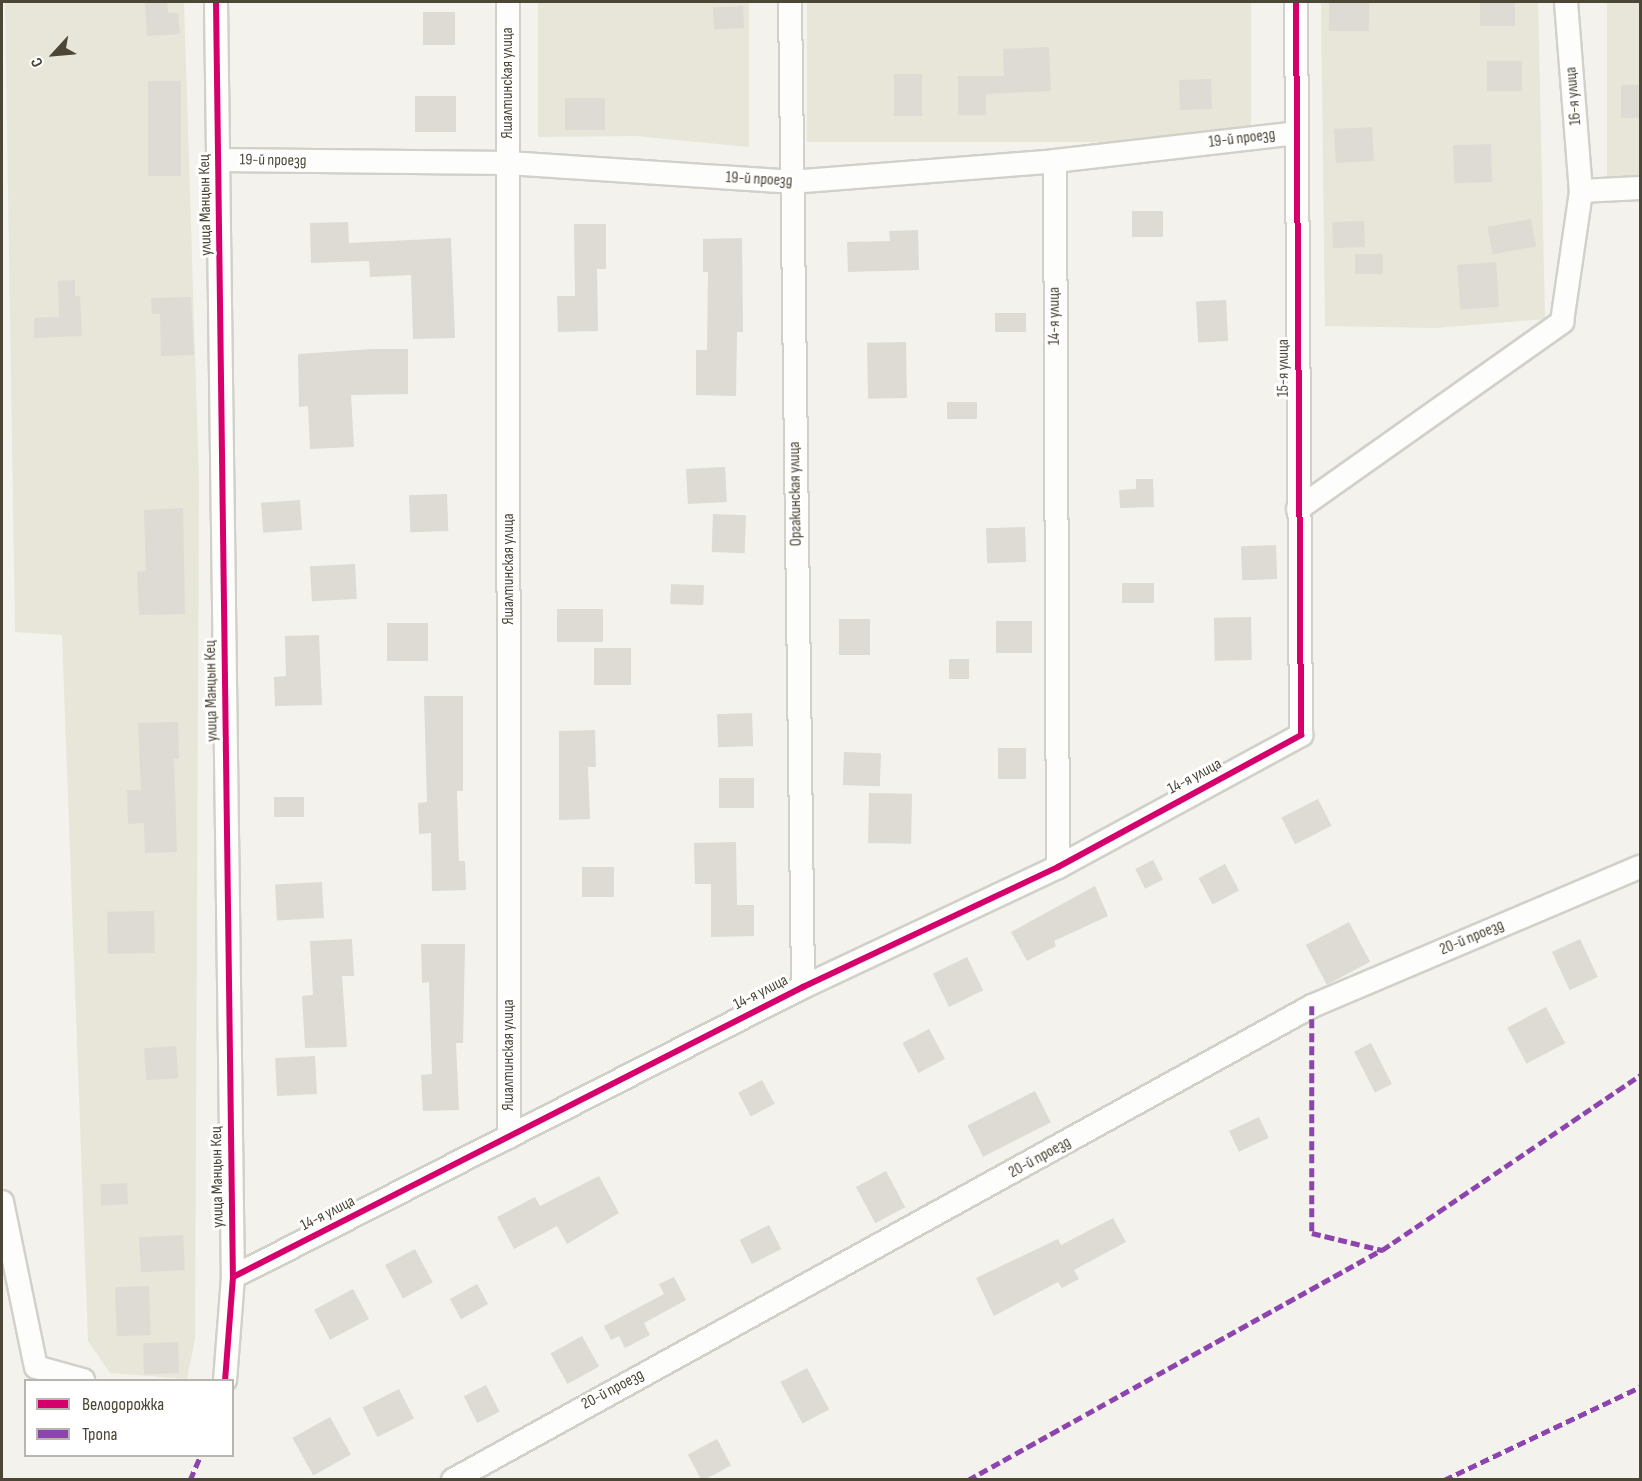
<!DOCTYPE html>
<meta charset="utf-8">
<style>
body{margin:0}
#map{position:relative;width:1642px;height:1481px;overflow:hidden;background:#f3f2ec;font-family:"Sofia Sans Condensed",sans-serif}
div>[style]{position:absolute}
.residential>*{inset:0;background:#e8e5d9;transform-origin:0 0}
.building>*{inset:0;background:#dddbd4;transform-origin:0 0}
.roads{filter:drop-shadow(2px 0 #d1d0c9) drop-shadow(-2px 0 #d1d0c9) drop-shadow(0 2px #d1d0c9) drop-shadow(0 -2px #d1d0c9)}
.minor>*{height:22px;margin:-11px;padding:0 11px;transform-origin:11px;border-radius:11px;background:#fdfdfc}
.quiet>*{height:4.5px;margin-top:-2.25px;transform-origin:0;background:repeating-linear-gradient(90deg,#8e44ad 0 9px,transparent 0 13.5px)}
.cycleway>*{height:6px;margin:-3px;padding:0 3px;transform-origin:3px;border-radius:3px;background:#d6006c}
span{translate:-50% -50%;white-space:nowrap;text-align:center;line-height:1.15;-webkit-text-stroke:6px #fff;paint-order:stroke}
.street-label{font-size:16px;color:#4b4636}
.frame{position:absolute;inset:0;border:3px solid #4b4636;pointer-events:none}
.legend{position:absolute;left:24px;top:1379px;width:210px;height:78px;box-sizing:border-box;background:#fff;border:2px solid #b7b5af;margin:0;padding:8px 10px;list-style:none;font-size:18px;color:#4b4636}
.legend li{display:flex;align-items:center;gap:12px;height:30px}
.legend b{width:30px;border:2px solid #b7b5af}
.north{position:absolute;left:24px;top:24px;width:60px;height:60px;-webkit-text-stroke:4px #fff;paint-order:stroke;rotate:244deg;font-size:16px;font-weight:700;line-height:24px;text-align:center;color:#4b4636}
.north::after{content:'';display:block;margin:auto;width:21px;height:27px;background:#4b4636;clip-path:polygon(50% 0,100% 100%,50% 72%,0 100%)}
</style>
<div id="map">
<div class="residential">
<div style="clip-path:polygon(5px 2px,184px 2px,199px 482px,195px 1339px,187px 1379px,110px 1373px,88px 1341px,62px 635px,15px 632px)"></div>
<div style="clip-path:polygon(538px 2px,749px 2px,749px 147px,635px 136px,538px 137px)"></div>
<div style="left:807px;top:2px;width:444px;height:140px"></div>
<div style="clip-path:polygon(1321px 2px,1538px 2px,1545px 319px,1436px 328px,1325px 326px)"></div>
<div style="left:1607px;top:2px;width:33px;height:177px"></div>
</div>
<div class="building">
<div style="clip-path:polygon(145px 2px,167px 2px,168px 13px,178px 13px,180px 34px,147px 36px)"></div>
<div style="left:1329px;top:2px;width:40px;height:29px"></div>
<div style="left:1480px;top:2px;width:35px;height:24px"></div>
<div style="left:743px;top:6px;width:22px;height:30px;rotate:87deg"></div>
<div style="left:423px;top:12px;width:32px;height:33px"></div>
<div style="clip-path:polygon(1049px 47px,1051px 91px,986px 94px,986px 115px,958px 115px,958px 76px,1004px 76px,1003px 49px)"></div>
<div style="left:1487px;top:61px;width:35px;height:30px"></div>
<div style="left:894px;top:74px;width:28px;height:42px"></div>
<div style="left:1211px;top:79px;width:30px;height:32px;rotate:88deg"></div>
<div style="left:148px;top:81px;width:33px;height:95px"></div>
<div style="left:1621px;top:85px;width:20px;height:33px"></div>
<div style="left:415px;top:96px;width:41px;height:36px"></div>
<div style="left:565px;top:98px;width:40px;height:32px"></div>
<div style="left:1372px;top:127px;width:34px;height:38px;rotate:87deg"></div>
<div style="left:1491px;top:144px;width:38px;height:38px;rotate:88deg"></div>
<div style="left:1132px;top:211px;width:31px;height:26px"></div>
<div style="left:1531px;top:219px;width:28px;height:44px;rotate:80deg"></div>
<div style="left:1364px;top:221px;width:26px;height:32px;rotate:88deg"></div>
<div style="clip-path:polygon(348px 222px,349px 243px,451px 238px,455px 338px,413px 339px,411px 275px,370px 277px,369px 261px,311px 263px,310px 223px)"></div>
<div style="clip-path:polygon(574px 224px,606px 224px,606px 269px,597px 269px,598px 331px,558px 332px,557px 296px,575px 296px)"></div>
<div style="clip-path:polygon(918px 230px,919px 270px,848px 272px,847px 242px,890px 241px,889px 231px)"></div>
<div style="clip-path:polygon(742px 238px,743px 332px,737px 332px,736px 396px,696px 395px,696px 350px,707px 350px,708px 272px,703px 272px,703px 239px)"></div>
<div style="left:1355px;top:254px;width:28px;height:20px"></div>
<div style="left:1496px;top:262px;width:45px;height:39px;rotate:86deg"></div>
<div style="clip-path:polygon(75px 280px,75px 296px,80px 296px,82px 336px,34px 338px,34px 318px,59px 317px,58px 281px)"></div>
<div style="clip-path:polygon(191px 297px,194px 355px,161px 356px,160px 314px,152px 314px,151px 298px)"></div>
<div style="left:1226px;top:300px;width:41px;height:30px;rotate:87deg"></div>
<div style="left:995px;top:313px;width:31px;height:19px"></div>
<div style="left:906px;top:342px;width:56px;height:39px;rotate:89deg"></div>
<div style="clip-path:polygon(373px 349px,408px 349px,408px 394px,351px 395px,354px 447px,310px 449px,308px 406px,299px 407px,298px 354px)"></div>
<div style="left:947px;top:402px;width:30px;height:17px"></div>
<div style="left:725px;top:467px;width:35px;height:39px;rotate:87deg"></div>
<div style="clip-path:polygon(1136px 479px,1153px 479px,1154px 507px,1120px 508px,1119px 490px,1136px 489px)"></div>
<div style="left:447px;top:494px;width:37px;height:38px;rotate:88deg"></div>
<div style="left:300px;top:500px;width:30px;height:39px;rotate:86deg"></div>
<div style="clip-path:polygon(183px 508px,185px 614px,139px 615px,137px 572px,146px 571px,144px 510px)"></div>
<div style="left:713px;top:514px;width:33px;height:38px;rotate:2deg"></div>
<div style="left:1025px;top:527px;width:35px;height:39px;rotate:88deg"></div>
<div style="left:1276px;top:545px;width:34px;height:35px;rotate:88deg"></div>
<div style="left:355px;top:564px;width:35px;height:45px;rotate:87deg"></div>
<div style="left:1122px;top:583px;width:32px;height:20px"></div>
<div style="left:671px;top:584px;width:33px;height:20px;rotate:2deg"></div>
<div style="left:557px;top:609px;width:46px;height:33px"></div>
<div style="left:1251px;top:617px;width:43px;height:37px;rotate:89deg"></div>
<div style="left:870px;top:619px;width:36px;height:31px;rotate:90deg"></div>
<div style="left:996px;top:621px;width:36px;height:32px"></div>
<div style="left:387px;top:623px;width:41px;height:38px"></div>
<div style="clip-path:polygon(319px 635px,322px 705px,275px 706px,274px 677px,286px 676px,285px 636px)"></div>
<div style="left:594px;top:648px;width:37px;height:37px"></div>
<div style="left:969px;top:659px;width:20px;height:20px;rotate:90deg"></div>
<div style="clip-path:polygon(424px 696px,463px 696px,463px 791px,457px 791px,459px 861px,465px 861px,466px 890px,432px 891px,431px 833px,419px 834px,418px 803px,427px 802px)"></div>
<div style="left:752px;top:713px;width:33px;height:35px;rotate:88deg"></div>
<div style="clip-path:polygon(178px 722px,179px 759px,174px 759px,177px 852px,145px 853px,144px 823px,128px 824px,127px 790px,141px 790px,138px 723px)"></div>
<div style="clip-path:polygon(595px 730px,596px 767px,588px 767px,590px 819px,559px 820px,559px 731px)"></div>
<div style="left:998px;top:748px;width:28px;height:31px"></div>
<div style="left:844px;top:752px;width:37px;height:33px;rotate:2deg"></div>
<div style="left:719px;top:778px;width:35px;height:30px"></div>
<div style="left:869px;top:793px;width:43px;height:50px;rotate:1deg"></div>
<div style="left:304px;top:797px;width:20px;height:30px;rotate:90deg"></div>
<div style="left:1318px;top:799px;width:30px;height:41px;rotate:63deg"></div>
<div style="clip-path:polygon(736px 842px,737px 905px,754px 905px,754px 936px,711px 937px,711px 884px,695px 884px,694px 843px)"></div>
<div style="left:1153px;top:860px;width:22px;height:20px;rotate:63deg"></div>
<div style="left:1225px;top:864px;width:30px;height:30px;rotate:62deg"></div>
<div style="left:582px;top:867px;width:32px;height:30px"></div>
<div style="left:322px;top:882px;width:36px;height:47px;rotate:87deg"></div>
<div style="clip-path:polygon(1095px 886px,1108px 916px,1054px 941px,1056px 946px,1027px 961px,1011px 932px)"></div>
<div style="left:154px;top:911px;width:42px;height:47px;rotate:89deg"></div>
<div style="left:1349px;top:922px;width:45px;height:49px;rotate:62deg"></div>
<div style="clip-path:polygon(352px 939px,354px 976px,342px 976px,347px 1047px,305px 1048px,302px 996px,313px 995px,310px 941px)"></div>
<div style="left:1580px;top:939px;width:42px;height:31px;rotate:65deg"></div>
<div style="clip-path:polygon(421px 944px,465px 944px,463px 1043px,456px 1043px,459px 1110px,423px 1111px,421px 1075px,432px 1074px,429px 982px,422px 983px)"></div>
<div style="left:967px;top:957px;width:37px;height:38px;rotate:64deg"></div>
<div style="left:1546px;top:1007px;width:41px;height:44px;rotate:62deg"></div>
<div style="left:929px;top:1029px;width:34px;height:30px;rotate:62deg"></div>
<div style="left:1371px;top:1043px;width:46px;height:19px;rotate:63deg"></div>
<div style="left:176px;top:1046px;width:32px;height:32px;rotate:86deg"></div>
<div style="left:315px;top:1056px;width:38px;height:40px;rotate:87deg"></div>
<div style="left:762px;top:1080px;width:27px;height:27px;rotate:62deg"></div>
<div style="left:1035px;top:1091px;width:35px;height:76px;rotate:63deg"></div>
<div style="left:1259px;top:1117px;width:23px;height:33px;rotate:65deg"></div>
<div style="left:886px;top:1171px;width:41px;height:34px;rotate:62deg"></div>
<div style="clip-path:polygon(599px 1176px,619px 1213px,567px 1244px,557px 1226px,514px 1249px,497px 1217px,535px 1197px,540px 1206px)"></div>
<div style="left:127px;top:1183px;width:21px;height:27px;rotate:87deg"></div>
<div style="clip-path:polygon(1113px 1218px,1126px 1242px,1074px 1270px,1079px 1279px,1062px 1288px,1058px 1282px,994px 1316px,976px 1278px,1058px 1239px,1061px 1245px)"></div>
<div style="left:769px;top:1225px;width:27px;height:33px;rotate:63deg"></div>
<div style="left:183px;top:1235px;width:35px;height:44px;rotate:87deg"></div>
<div style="left:415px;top:1249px;width:38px;height:34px;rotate:62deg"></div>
<div style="clip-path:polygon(674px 1277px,686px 1300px,644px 1323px,650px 1335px,625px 1348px,619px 1336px,611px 1340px,604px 1326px,664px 1294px,659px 1284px)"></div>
<div style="left:477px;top:1284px;width:23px;height:31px;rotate:61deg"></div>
<div style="left:149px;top:1286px;width:49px;height:34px;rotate:88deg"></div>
<div style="left:353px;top:1289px;width:34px;height:44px;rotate:62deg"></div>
<div style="left:582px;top:1336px;width:35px;height:36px;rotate:61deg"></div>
<div style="left:178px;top:1342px;width:31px;height:35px;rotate:88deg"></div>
<div style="left:807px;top:1368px;width:47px;height:30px;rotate:62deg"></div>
<div style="left:486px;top:1385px;width:30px;height:25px;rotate:63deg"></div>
<div style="left:399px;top:1389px;width:33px;height:41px;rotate:63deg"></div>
<div style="left:330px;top:1417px;width:43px;height:43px;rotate:61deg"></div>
<div style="left:717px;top:1439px;width:30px;height:33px;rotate:62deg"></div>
</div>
<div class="roads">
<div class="minor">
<div style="left:216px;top:2px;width:1275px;rotate:89.24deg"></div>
<div style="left:233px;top:1277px;width:103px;rotate:94.4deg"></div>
<div style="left:508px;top:2px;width:1135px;rotate:89.95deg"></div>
<div style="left:790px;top:2px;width:985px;rotate:89.24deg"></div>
<div style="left:1566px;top:2px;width:190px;rotate:85.5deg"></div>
<div style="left:219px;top:160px;width:289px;rotate:0.6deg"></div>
<div style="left:508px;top:163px;width:284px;rotate:3.8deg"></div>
<div style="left:791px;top:182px;width:265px;rotate:-4.5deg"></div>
<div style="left:1055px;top:161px;width:243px;rotate:-6.6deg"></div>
<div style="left:1055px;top:161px;width:706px;rotate:89.76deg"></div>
<div style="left:1298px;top:509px;width:324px;rotate:-35.3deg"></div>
<div style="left:1562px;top:322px;width:132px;rotate:-81.7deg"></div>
<div style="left:1581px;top:191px;width:59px;rotate:-2.9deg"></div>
<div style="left:2px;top:1202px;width:168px;rotate:78.4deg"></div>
<div style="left:36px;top:1367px;width:49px;rotate:15.5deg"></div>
<div style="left:233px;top:1277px;width:640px;rotate:-26.97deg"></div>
<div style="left:803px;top:987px;width:282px;rotate:-25.2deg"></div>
<div style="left:1058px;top:867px;width:277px;rotate:-28.5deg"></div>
<div style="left:1301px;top:735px;width:733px;rotate:-90.39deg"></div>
<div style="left:453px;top:1480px;width:981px;rotate:-28.89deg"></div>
<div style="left:1312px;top:1006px;width:356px;rotate:-23deg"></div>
</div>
</div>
<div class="quiet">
<div style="left:1312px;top:1006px;width:227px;rotate:90deg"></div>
<div style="left:1312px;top:1233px;width:72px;rotate:13.7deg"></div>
<div style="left:1382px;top:1250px;width:312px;rotate:-34.1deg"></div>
<div style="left:190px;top:1480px;width:26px;rotate:-67deg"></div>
<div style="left:968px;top:1480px;width:474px;rotate:-29.1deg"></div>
<div style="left:1444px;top:1480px;width:217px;rotate:-25.4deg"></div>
</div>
<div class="cycleway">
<div style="left:216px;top:2px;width:1275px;rotate:89.24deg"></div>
<div style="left:233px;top:1277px;width:103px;rotate:94.4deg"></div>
<div style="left:233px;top:1277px;width:640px;rotate:-26.97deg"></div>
<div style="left:803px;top:987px;width:282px;rotate:-25.2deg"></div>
<div style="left:1058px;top:867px;width:277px;rotate:-28.5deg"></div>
<div style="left:1301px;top:735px;width:733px;rotate:-90.39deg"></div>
</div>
<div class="street-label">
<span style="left:508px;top:83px;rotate:-90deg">Яшалтинская улица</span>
<span style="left:1574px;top:96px;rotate:-95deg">16-я улица</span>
<span style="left:1242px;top:139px;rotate:-7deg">19-й проезд</span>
<span style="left:273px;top:161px;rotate:1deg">19-й проезд</span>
<span style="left:759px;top:180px;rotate:3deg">19-й проезд</span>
<span style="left:206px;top:205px;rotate:-91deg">улица Манцын Кец</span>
<span style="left:1055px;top:316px;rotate:-90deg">14-я улица</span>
<span style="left:1284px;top:368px;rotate:-90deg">15-я улица</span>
<span style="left:796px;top:494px;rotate:-91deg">Оргакинская улица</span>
<span style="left:509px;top:569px;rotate:-90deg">Яшалтинская улица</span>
<span style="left:212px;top:691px;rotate:-91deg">улица Манцын Кец</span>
<span style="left:1195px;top:777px;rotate:-28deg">14-я улица</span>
<span style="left:1472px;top:938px;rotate:-23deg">20-й проезд</span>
<span style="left:761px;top:993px;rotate:-27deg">14-я улица</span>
<span style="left:509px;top:1055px;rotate:-90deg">Яшалтинская улица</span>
<span style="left:1040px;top:1158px;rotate:-29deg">20-й проезд</span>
<span style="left:218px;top:1177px;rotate:-91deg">улица Манцын Кец</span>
<span style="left:328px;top:1214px;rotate:-27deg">14-я улица</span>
<span style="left:613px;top:1390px;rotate:-28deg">20-й проезд</span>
</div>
<div class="frame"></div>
<ul class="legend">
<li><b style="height:8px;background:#d6006c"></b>Велодорожка</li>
<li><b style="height:8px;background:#8e44ad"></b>Тропа</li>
</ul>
<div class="north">С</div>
</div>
